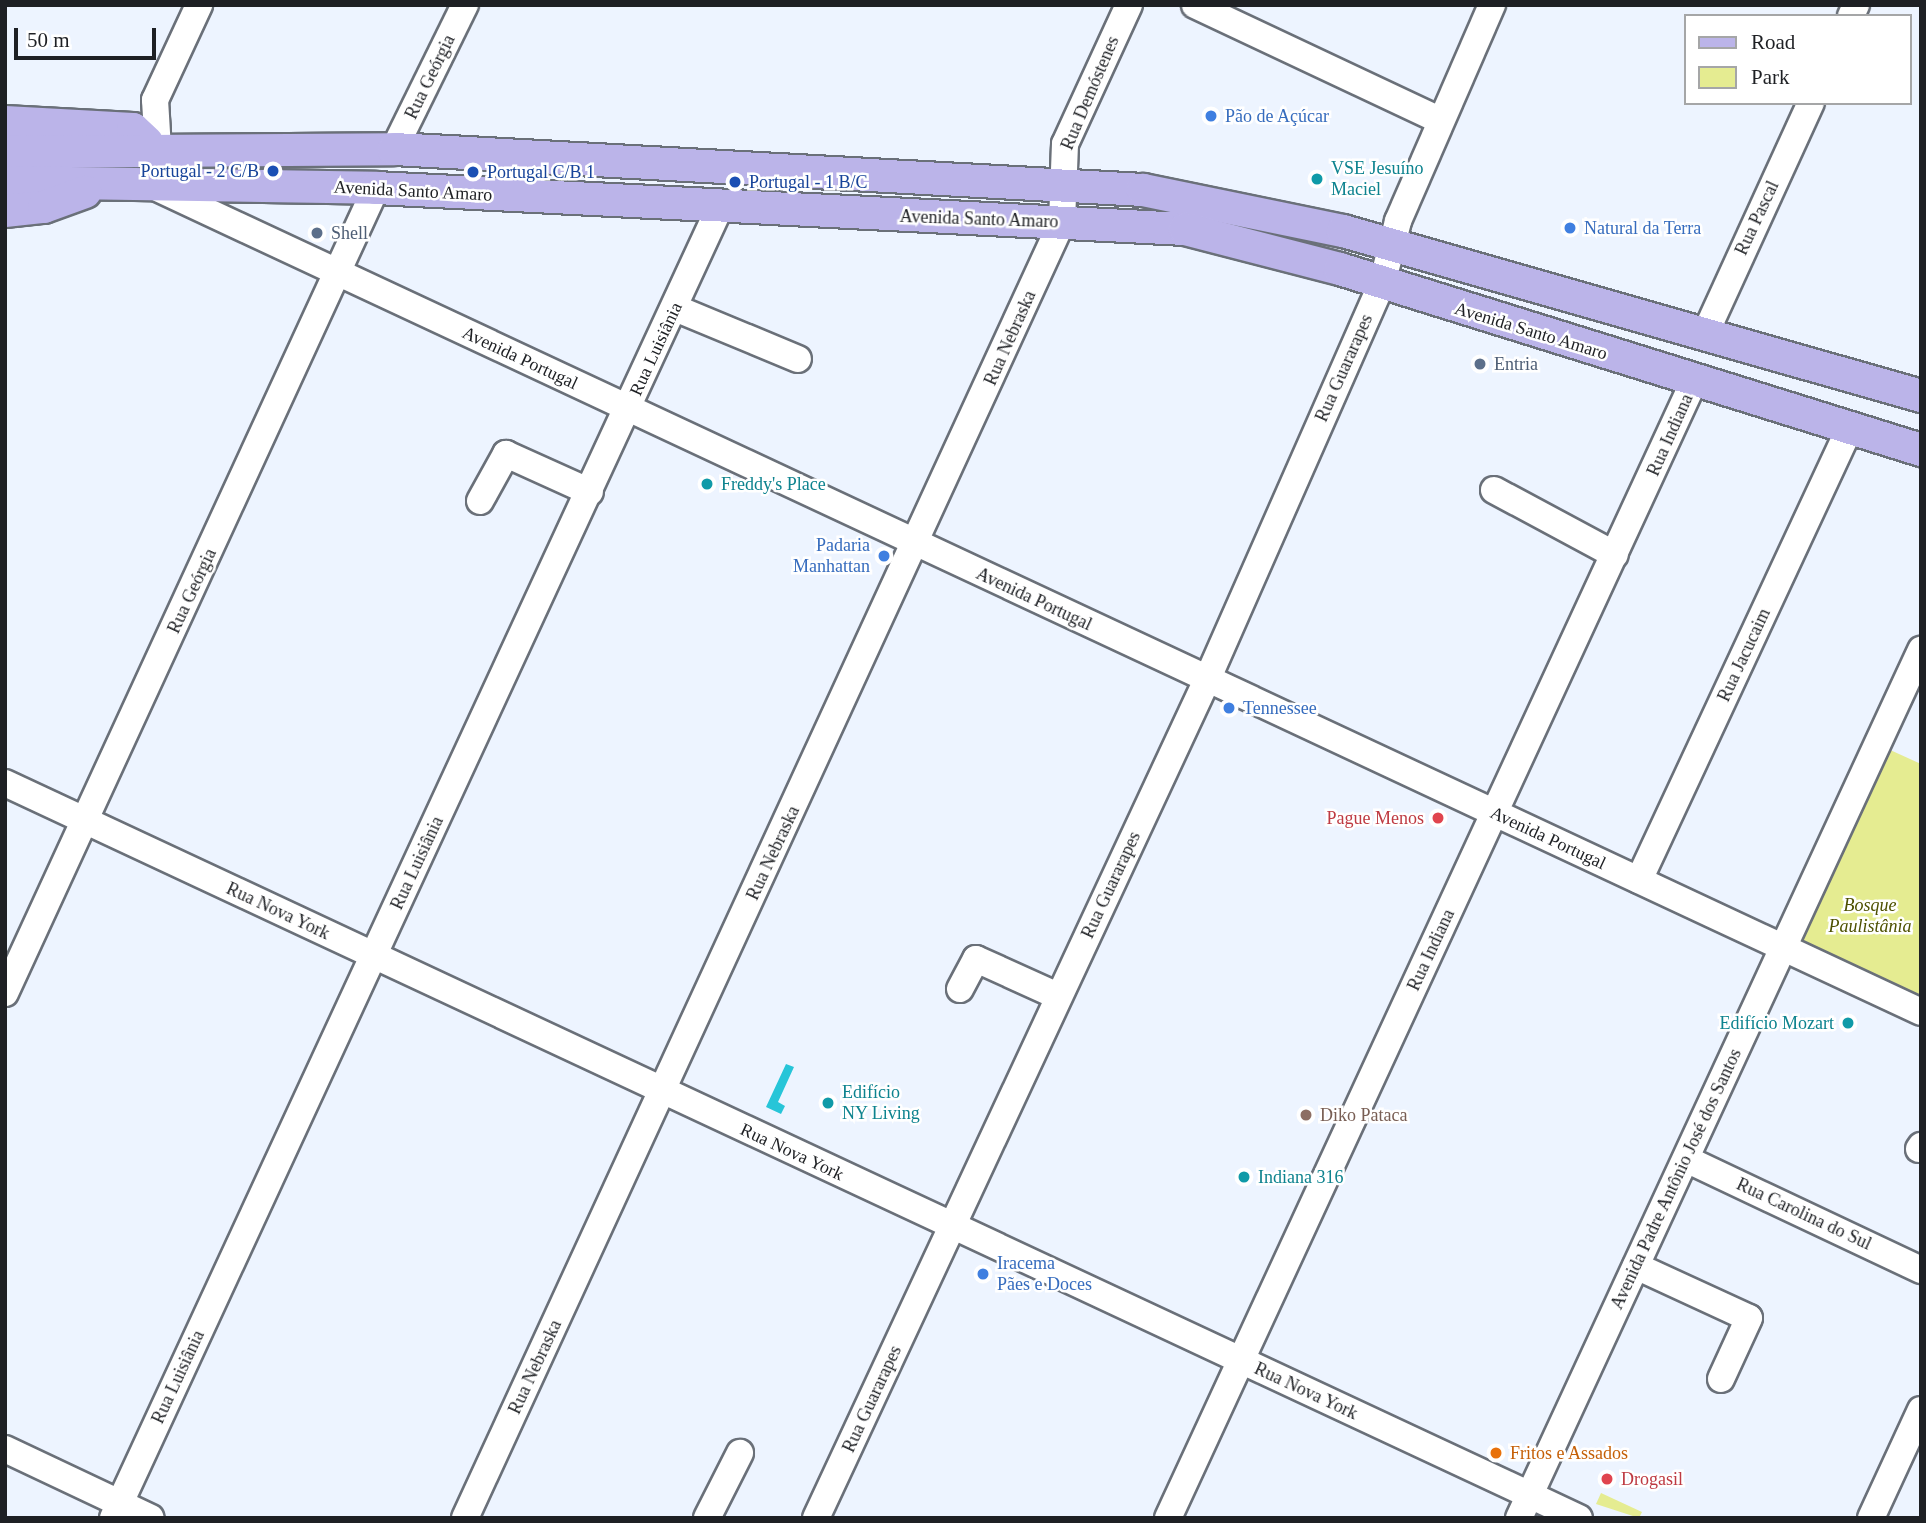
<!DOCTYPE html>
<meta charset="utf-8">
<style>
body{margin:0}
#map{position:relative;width:1926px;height:1523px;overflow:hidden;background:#edf4ff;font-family:"Times New Roman",serif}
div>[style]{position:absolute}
.green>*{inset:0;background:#e5ec91}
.water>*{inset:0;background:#27c5d8}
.roads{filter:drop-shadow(2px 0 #6a7079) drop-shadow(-2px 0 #6a7079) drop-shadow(0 2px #6a7079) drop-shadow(0 -2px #6a7079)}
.minor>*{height:26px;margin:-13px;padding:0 13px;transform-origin:13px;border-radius:13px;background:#fff}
.major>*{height:32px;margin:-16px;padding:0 16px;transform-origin:16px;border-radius:16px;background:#bbb4e9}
.dots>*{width:19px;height:19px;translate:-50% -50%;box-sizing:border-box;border:4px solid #fff;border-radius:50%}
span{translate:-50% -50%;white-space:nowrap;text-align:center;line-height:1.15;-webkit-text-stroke:5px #fff;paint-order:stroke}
.street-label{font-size:18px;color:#1e2024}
.shop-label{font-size:18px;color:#366cbe}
.left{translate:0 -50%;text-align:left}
.right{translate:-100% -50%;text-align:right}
.culture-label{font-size:18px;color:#0d838f}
.transit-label{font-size:18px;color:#164399}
.service-label{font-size:18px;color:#4e5e75}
.health-label{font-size:18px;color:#be3a42}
.park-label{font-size:18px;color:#4e5101;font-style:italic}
.education-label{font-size:18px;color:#785e54}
.food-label{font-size:18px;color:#c56008}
.frame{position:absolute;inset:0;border:7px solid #1e2024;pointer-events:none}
.legend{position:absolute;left:1684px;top:14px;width:228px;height:91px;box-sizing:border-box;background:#fff;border:2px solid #a5a6a7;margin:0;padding:9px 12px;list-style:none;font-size:21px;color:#1e2024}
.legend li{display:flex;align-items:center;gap:14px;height:35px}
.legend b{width:35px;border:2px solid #a5a6a7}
.scale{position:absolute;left:14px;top:28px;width:142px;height:32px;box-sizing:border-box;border:4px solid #1e2024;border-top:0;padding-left:9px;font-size:21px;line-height:24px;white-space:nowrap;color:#1e2024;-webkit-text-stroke:5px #fff;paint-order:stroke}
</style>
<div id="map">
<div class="green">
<div style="clip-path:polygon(1888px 749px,1921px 764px,1921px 997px,1802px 941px)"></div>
<div style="clip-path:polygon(1601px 1493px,1642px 1512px,1639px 1518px,1596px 1504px)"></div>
</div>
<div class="water">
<div style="clip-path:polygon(786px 1064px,794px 1067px,778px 1102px,785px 1106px,781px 1114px,766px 1107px)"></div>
</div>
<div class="roads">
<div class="minor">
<div style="left:1195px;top:5px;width:270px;rotate:25.2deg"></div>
<div style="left:1851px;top:16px;width:12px;rotate:-66deg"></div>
<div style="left:158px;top:149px;width:49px;rotate:-93.5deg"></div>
<div style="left:155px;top:100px;width:105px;rotate:-65.1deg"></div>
<div style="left:394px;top:149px;width:161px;rotate:-63.8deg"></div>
<div style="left:153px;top:186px;width:1951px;rotate:25.04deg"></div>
<div style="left:675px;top:308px;width:133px;rotate:22.5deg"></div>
<div style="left:1705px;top:334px;width:254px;rotate:-65.4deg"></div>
<div style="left:1494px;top:490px;width:137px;rotate:28.2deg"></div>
<div style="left:480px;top:501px;width:54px;rotate:-61deg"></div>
<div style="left:506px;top:454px;width:92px;rotate:24.3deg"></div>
<div style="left:5px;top:783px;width:1737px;rotate:25.03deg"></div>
<div style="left:1639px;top:880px;width:497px;rotate:-65deg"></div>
<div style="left:960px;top:989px;width:34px;rotate:-62deg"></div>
<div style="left:976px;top:959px;width:90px;rotate:24.3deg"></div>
<div style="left:5px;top:993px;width:886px;rotate:-65.26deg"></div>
<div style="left:1919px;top:1149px;width:4px;rotate:-56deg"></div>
<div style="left:1686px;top:1159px;width:260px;rotate:25.3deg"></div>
<div style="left:1636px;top:1266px;width:124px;rotate:24.7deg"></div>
<div style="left:1749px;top:1318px;width:67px;rotate:114.7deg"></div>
<div style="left:5px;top:1449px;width:161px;rotate:25.3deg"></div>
<div style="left:113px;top:1518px;width:1445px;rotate:-65.16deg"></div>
<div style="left:465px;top:1518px;width:1427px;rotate:-65.27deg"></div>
<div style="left:1062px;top:222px;width:78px;rotate:-87.8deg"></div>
<div style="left:1065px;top:144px;width:153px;rotate:-65.3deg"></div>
<div style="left:707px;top:1518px;width:73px;rotate:-63.1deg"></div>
<div style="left:816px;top:1518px;width:925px;rotate:-64.99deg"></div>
<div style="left:1207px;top:680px;width:433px;rotate:-66.2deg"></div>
<div style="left:1382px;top:284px;width:65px;rotate:-75.7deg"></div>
<div style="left:1398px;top:221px;width:236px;rotate:-66.5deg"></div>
<div style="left:1168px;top:1518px;width:1253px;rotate:-65.17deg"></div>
<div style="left:1519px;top:1518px;width:957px;rotate:-65.15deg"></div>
<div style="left:1871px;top:1518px;width:119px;rotate:-65.2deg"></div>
</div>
<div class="major">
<div style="left:5px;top:122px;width:128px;rotate:3.1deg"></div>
<div style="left:133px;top:129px;width:19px;rotate:43deg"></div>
<div style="left:5px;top:152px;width:389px;rotate:-0.4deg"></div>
<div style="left:394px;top:149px;width:750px;rotate:3.13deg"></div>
<div style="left:1143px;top:190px;width:204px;rotate:11.6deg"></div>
<div style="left:1343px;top:231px;width:601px;rotate:15.93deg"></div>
<div style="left:5px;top:182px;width:371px;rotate:0.9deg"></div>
<div style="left:376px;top:188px;width:810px;rotate:2.9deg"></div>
<div style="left:1185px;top:229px;width:160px;rotate:14.5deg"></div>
<div style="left:1340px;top:269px;width:609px;rotate:17.3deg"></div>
<div style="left:5px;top:211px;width:39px;rotate:-6deg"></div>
<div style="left:44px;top:207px;width:44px;rotate:-20.1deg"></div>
</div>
</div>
<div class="dots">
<div style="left:1211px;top:116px;background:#3f7fe0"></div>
<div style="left:273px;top:171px;background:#1a4fb4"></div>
<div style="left:473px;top:172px;background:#1a4fb4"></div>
<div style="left:1317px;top:179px;background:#0f9aa8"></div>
<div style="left:735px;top:182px;background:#1a4fb4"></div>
<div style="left:1570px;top:228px;background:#3f7fe0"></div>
<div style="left:317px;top:233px;background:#5c6f8a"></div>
<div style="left:1480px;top:364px;background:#5c6f8a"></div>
<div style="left:707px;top:484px;background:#0f9aa8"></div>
<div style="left:884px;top:556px;background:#3f7fe0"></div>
<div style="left:1229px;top:708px;background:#3f7fe0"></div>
<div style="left:1438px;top:818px;background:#e0444e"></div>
<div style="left:1848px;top:1023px;background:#0f9aa8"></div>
<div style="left:828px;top:1103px;background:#0f9aa8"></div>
<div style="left:1306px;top:1115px;background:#8d6e63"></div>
<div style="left:1244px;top:1177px;background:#0f9aa8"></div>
<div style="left:983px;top:1274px;background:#3f7fe0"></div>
<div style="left:1496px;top:1453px;background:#e8710a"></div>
<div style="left:1607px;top:1479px;background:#e0444e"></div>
</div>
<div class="street-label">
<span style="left:430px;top:77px;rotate:-64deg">Rua Geórgia</span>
<span style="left:1090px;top:93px;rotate:-67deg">Rua Demóstenes</span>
<span style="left:413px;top:191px;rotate:3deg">Avenida Santo Amaro</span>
<span style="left:1757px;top:218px;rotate:-65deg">Rua Pascal</span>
<span style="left:979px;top:219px;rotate:2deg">Avenida Santo Amaro</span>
<span style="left:1531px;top:331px;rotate:17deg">Avenida Santo Amaro</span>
<span style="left:1010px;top:338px;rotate:-66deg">Rua Nebraska</span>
<span style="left:656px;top:349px;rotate:-65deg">Rua Luisiânia</span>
<span style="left:520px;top:358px;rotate:25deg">Avenida Portugal</span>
<span style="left:1344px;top:368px;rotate:-66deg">Rua Guararapes</span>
<span style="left:1670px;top:435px;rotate:-66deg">Rua Indiana</span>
<span style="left:192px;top:591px;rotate:-65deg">Rua Geórgia</span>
<span style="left:1034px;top:599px;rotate:25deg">Avenida Portugal</span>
<span style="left:1744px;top:655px;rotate:-65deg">Rua Jacucaim</span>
<span style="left:1548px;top:838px;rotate:25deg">Avenida Portugal</span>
<span style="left:773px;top:853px;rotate:-65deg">Rua Nebraska</span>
<span style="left:417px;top:863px;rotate:-65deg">Rua Luisiânia</span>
<span style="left:1111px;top:885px;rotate:-65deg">Rua Guararapes</span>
<span style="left:278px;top:911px;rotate:25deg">Rua Nova York</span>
<span style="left:1431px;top:950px;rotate:-65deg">Rua Indiana</span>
<span style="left:792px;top:1152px;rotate:25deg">Rua Nova York</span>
<span style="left:1676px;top:1179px;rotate:-65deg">Avenida Padre Antônio José dos Santos</span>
<span style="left:1804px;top:1214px;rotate:25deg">Rua Carolina do Sul</span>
<span style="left:535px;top:1367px;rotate:-65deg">Rua Nebraska</span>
<span style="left:178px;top:1377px;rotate:-65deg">Rua Luisiânia</span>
<span style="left:1306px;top:1391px;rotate:25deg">Rua Nova York</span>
<span style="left:872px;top:1399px;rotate:-65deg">Rua Guararapes</span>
</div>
<div class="shop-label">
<span class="left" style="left:1225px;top:116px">Pão de Açúcar</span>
<span class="left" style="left:1584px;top:228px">Natural da Terra</span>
<span class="right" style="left:870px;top:556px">Padaria<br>Manhattan</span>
<span class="left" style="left:1243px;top:708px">Tennessee</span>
<span class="left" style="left:997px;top:1274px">Iracema<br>Pães e Doces</span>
</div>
<div class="culture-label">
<span class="left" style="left:1331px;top:179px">VSE Jesuíno<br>Maciel</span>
<span class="left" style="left:721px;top:484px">Freddy's Place</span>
<span class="right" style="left:1834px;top:1023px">Edifício Mozart</span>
<span class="left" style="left:842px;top:1103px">Edifício<br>NY Living</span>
<span class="left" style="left:1258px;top:1177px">Indiana 316</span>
</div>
<div class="transit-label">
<span class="right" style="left:259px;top:171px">Portugal - 2 C/B</span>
<span class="left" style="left:487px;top:172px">Portugal C/B 1</span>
<span class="left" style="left:749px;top:182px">Portugal - 1 B/C</span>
</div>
<div class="service-label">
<span class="left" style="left:331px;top:233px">Shell</span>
<span class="left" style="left:1494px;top:364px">Entria</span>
</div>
<div class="health-label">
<span class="right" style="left:1424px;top:818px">Pague Menos</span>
<span class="left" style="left:1621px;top:1479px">Drogasil</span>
</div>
<div class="park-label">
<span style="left:1870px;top:916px">Bosque<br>Paulistânia</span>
</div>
<div class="education-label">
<span class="left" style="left:1320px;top:1115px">Diko Pataca</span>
</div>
<div class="food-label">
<span class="left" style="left:1510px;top:1453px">Fritos e Assados</span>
</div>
<div class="frame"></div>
<ul class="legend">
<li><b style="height:9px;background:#bbb4e9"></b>Road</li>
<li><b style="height:19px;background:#e5ec91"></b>Park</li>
</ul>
<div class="scale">50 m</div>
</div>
